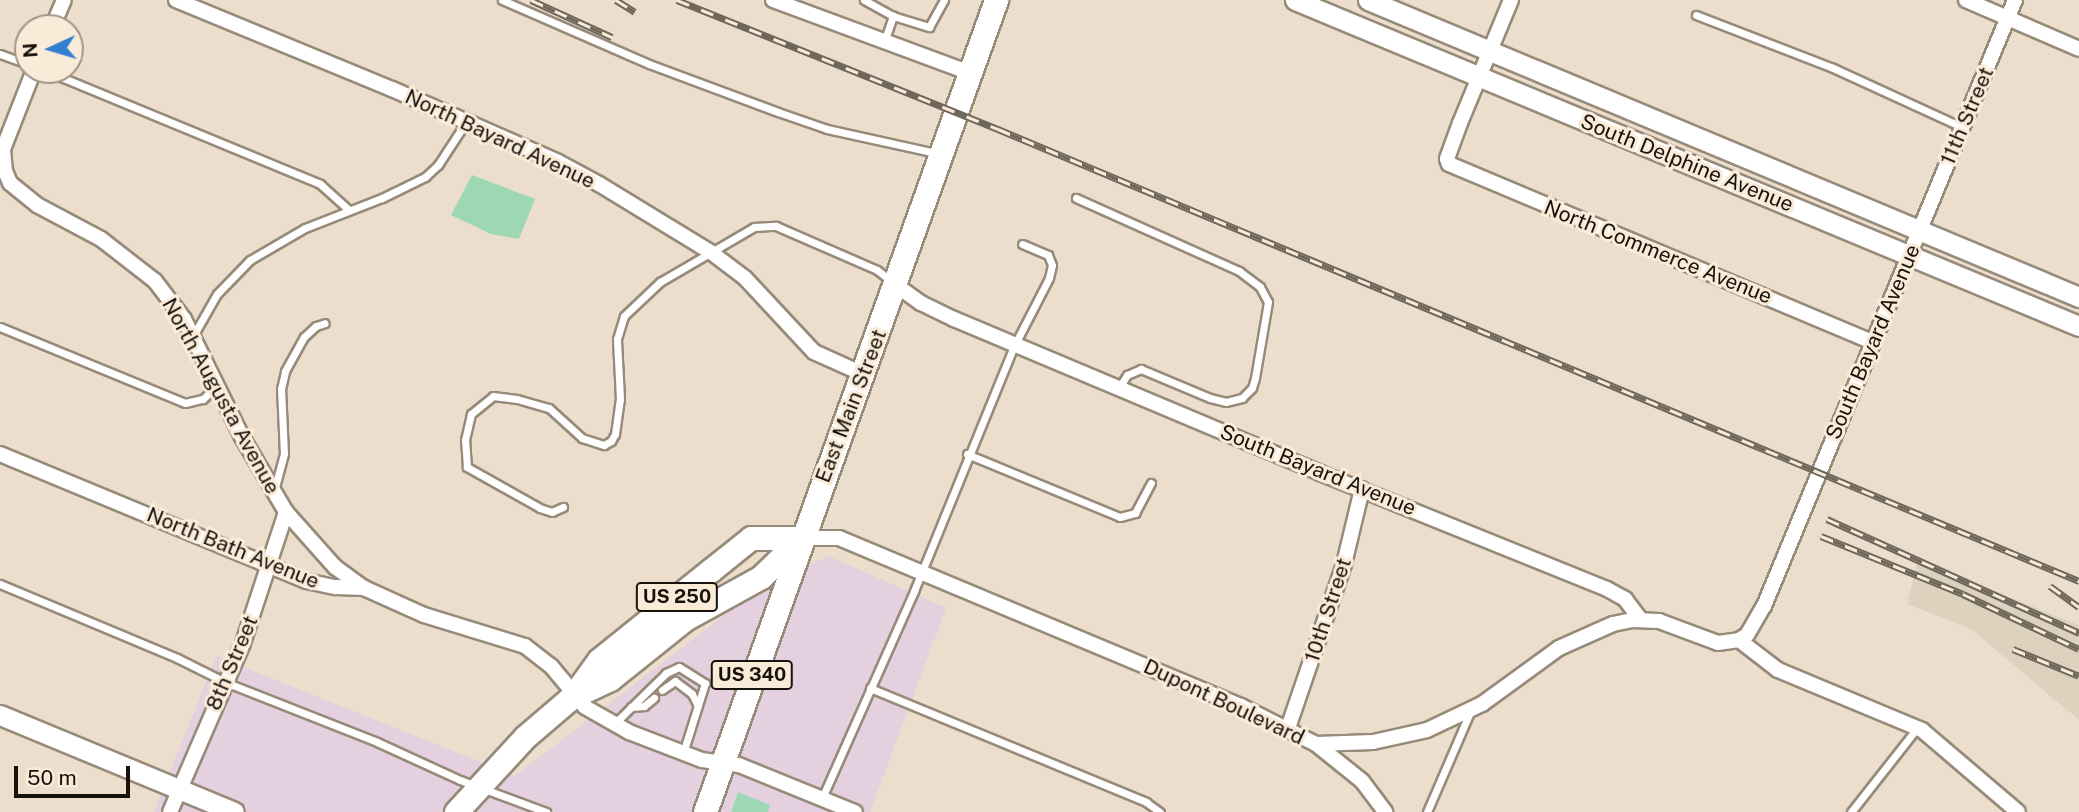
<!DOCTYPE html>
<style>
body{margin:0}
#map{position:relative;width:2079px;height:812px;overflow:hidden;background:#ecdecc;font-family:"Public Sans",sans-serif}
div>[style]{position:absolute}
.commercial>*{inset:0;background:#e4d0de}
.industrial>*{inset:0;background:#dcd2bd}
.green>*{inset:0;background:#9dd7b3}
.roads{filter:drop-shadow(2px 0 #978a79) drop-shadow(-2px 0 #978a79) drop-shadow(0 2px #978a79) drop-shadow(0 -2px #978a79)}
.lane>*{height:7px;margin:-3.5px;padding:0 3.5px;transform-origin:3.5px;border-radius:3.5px;background:#fff}
.street>*{height:14px;margin:-7px;padding:0 7px;transform-origin:7px;border-radius:7px;background:#fff}
.secondary>*{height:19px;margin:-9.5px;padding:0 9.5px;transform-origin:9.5px;border-radius:9.5px;background:#fff}
.primary>*{height:23px;margin:-11.5px;padding:0 11.5px;transform-origin:11.5px;border-radius:11.5px;background:#fff}
.rail>*{height:7px;margin-top:-3.5px;transform-origin:0;background:repeating-linear-gradient(90deg,#faebd9 0 13px,#70675c 0 26px);box-sizing:border-box;border-block:2px solid #70675c}
span{translate:-50% -50%;white-space:nowrap;text-align:center;line-height:1.15;-webkit-text-stroke:6px #faebd9;paint-order:stroke}
.shield-label span{padding:2px 5px;background:#faebd9;border:2px solid;border-radius:5px;-webkit-text-stroke-width:0}
.shield-label{font-size:19px;color:#17120c;font-weight:700}
.street-label{font-size:21px;color:#17120c}
.north{position:absolute;left:14px;top:14px;width:70px;height:70px;box-sizing:border-box;background:#faebd9;border:2px solid #9f9487;border-radius:50%;rotate:266deg;font-size:19px;font-weight:700;line-height:28px;text-align:center;color:#17120c}
.north::after{content:'';display:block;margin:auto;width:24px;height:32px;background:#317fcf;clip-path:polygon(50% 0,100% 100%,50% 72%,0 100%)}
.scale{position:absolute;left:14px;top:766px;width:116px;height:32px;box-sizing:border-box;border:4px solid #17120c;border-top:0;padding-left:9px;font-size:21px;line-height:24px;white-space:nowrap;color:#17120c;-webkit-text-stroke:5px #faebd9;paint-order:stroke}
</style>
<div id="map">
<div class="commercial">
<div style="clip-path:polygon(828px 556px,946px 608px,870px 812px,154px 812px,216px 656px,515px 776px,744px 600px)"></div>
</div>
<div class="industrial">
<div style="clip-path:polygon(1918px 561px,2079px 625px,2079px 720px,1971px 629px,1907px 604px)"></div>
</div>
<div class="green">
<div style="clip-path:polygon(472px 175px,535px 199px,519px 239px,491px 234px,451px 215px)"></div>
<div style="clip-path:polygon(738px 792px,770px 805px,768px 812px,731px 812px)"></div>
</div>
<div class="roads">
<div class="lane">
<div style="left:502px;top:0;width:160px;rotate:23.5deg"></div>
<div style="left:649px;top:64px;width:138px;rotate:20.4deg"></div>
<div style="left:778px;top:112px;width:52px;rotate:19.1deg"></div>
<div style="left:827px;top:129px;width:112px;rotate:12.4deg"></div>
<div style="left:864px;top:0;width:33px;rotate:29deg"></div>
<div style="left:1696px;top:15px;width:147px;rotate:21.1deg"></div>
<div style="left:1833px;top:68px;width:142px;rotate:24.6deg"></div>
<div style="left:884px;top:42px;width:28px;rotate:-71deg"></div>
<div style="left:893px;top:16px;width:38px;rotate:17deg"></div>
<div style="left:929px;top:27px;width:31px;rotate:-61deg"></div>
<div style="left:0;top:54px;width:30px;rotate:20deg"></div>
<div style="left:44px;top:70px;width:299px;rotate:22.4deg"></div>
<div style="left:320px;top:184px;width:39px;rotate:42deg"></div>
<div style="left:1076px;top:198px;width:179px;rotate:24.1deg"></div>
<div style="left:1239px;top:271px;width:26px;rotate:37deg"></div>
<div style="left:1260px;top:287px;width:17px;rotate:62deg"></div>
<div style="left:1268px;top:302px;width:77px;rotate:99.7deg"></div>
<div style="left:1255px;top:378px;width:10px;rotate:107deg"></div>
<div style="left:1252px;top:388px;width:14px;rotate:135deg"></div>
<div style="left:1242px;top:398px;width:16px;rotate:166deg"></div>
<div style="left:1226px;top:402px;width:16px;rotate:-166deg"></div>
<div style="left:1210px;top:398px;width:75px;rotate:-157.2deg"></div>
<div style="left:1141px;top:369px;width:15px;rotate:157deg"></div>
<div style="left:1127px;top:375px;width:15px;rotate:122deg"></div>
<div style="left:0;top:327px;width:200px;rotate:22.3deg"></div>
<div style="left:185px;top:403px;width:18px;rotate:-13deg"></div>
<div style="left:203px;top:399px;width:20px;rotate:-45deg"></div>
<div style="left:193px;top:336px;width:48px;rotate:-60.3deg"></div>
<div style="left:217px;top:294px;width:47px;rotate:-45.9deg"></div>
<div style="left:250px;top:260px;width:64px;rotate:-30.2deg"></div>
<div style="left:305px;top:228px;width:83px;rotate:-21.3deg"></div>
<div style="left:382px;top:198px;width:48px;rotate:-26deg"></div>
<div style="left:425px;top:177px;width:18px;rotate:-43deg"></div>
<div style="left:438px;top:165px;width:51px;rotate:-56.9deg"></div>
<div style="left:967px;top:454px;width:165px;rotate:22.4deg"></div>
<div style="left:1120px;top:517px;width:16px;rotate:-15deg"></div>
<div style="left:1135px;top:513px;width:34px;rotate:-62deg"></div>
<div style="left:274px;top:491px;width:38px;rotate:-75deg"></div>
<div style="left:284px;top:454px;width:65px;rotate:-92.6deg"></div>
<div style="left:281px;top:389px;width:18px;rotate:-77deg"></div>
<div style="left:285px;top:371px;width:39px;rotate:-61deg"></div>
<div style="left:304px;top:337px;width:16px;rotate:-43deg"></div>
<div style="left:316px;top:326px;width:9px;rotate:-18deg"></div>
<div style="left:563px;top:507px;width:12px;rotate:156deg"></div>
<div style="left:552px;top:512px;width:13px;rotate:-162deg"></div>
<div style="left:540px;top:508px;width:84px;rotate:-150.7deg"></div>
<div style="left:467px;top:467px;width:27px;rotate:-94deg"></div>
<div style="left:465px;top:440px;width:27px;rotate:-77deg"></div>
<div style="left:471px;top:414px;width:28px;rotate:-39deg"></div>
<div style="left:493px;top:396px;width:24px;rotate:7deg"></div>
<div style="left:517px;top:399px;width:33px;rotate:16deg"></div>
<div style="left:549px;top:408px;width:45px;rotate:42.3deg"></div>
<div style="left:582px;top:438px;width:23px;rotate:18deg"></div>
<div style="left:604px;top:445px;width:8px;rotate:-30deg"></div>
<div style="left:611px;top:441px;width:8px;rotate:-60deg"></div>
<div style="left:615px;top:434px;width:35px;rotate:-82deg"></div>
<div style="left:620px;top:399px;width:60px;rotate:-92.9deg"></div>
<div style="left:617px;top:339px;width:24px;rotate:-73deg"></div>
<div style="left:624px;top:316px;width:50px;rotate:-43.4deg"></div>
<div style="left:660px;top:282px;width:109px;rotate:-30.3deg"></div>
<div style="left:754px;top:227px;width:22px;rotate:-3deg"></div>
<div style="left:776px;top:226px;width:110px;rotate:23.5deg"></div>
<div style="left:877px;top:270px;width:16px;rotate:38deg"></div>
<div style="left:0;top:584px;width:192px;rotate:22.7deg"></div>
<div style="left:177px;top:658px;width:54px;rotate:26.6deg"></div>
<div style="left:225px;top:682px;width:163px;rotate:21.5deg"></div>
<div style="left:377px;top:742px;width:91px;rotate:24.6deg"></div>
<div style="left:460px;top:780px;width:92px;rotate:20.4deg"></div>
<div style="left:870px;top:688px;width:299px;rotate:22.4deg"></div>
<div style="left:1146px;top:802px;width:17px;rotate:36deg"></div>
<div style="left:662px;top:690px;width:16px;rotate:-35deg"></div>
<div style="left:675px;top:681px;width:21px;rotate:37deg"></div>
<div style="left:692px;top:694px;width:13px;rotate:63deg"></div>
<div style="left:631px;top:707px;width:13px;rotate:-4deg"></div>
<div style="left:644px;top:706px;width:13px;rotate:-39deg"></div>
<div style="left:614px;top:724px;width:73px;rotate:-44.4deg"></div>
<div style="left:666px;top:673px;width:14px;rotate:-25deg"></div>
<div style="left:679px;top:667px;width:31px;rotate:32deg"></div>
<div style="left:705px;top:683px;width:73px;rotate:107.4deg"></div>
<div style="left:822px;top:798px;width:227px;rotate:-66deg"></div>
<div style="left:914px;top:591px;width:267px;rotate:-67.8deg"></div>
<div style="left:1015px;top:344px;width:74px;rotate:-62.7deg"></div>
<div style="left:1049px;top:278px;width:13px;rotate:-77deg"></div>
<div style="left:1052px;top:265px;width:11px;rotate:-112deg"></div>
<div style="left:1048px;top:255px;width:28px;rotate:-157deg"></div>
<div style="left:1427px;top:812px;width:111px;rotate:-66.7deg"></div>
<div style="left:1851px;top:812px;width:107px;rotate:-51.8deg"></div>
</div>
<div class="street">
<div style="left:176px;top:0;width:234px;rotate:22.4deg"></div>
<div style="left:392px;top:89px;width:181px;rotate:23.7deg"></div>
<div style="left:558px;top:162px;width:47px;rotate:28.2deg"></div>
<div style="left:599px;top:184px;width:132px;rotate:31.4deg"></div>
<div style="left:712px;top:253px;width:41px;rotate:37.1deg"></div>
<div style="left:745px;top:278px;width:101px;rotate:47deg"></div>
<div style="left:814px;top:352px;width:54px;rotate:24.2deg"></div>
<div style="left:773px;top:0;width:210px;rotate:20.3deg"></div>
<div style="left:1511px;top:0;width:133px;rotate:112.5deg"></div>
<div style="left:1460px;top:123px;width:38px;rotate:110deg"></div>
<div style="left:1447px;top:159px;width:5px;rotate:68deg"></div>
<div style="left:1449px;top:164px;width:459px;rotate:22.8deg"></div>
<div style="left:1966px;top:0;width:123px;rotate:23.4deg"></div>
<div style="left:52px;top:28px;width:30px;rotate:-67deg"></div>
<div style="left:34px;top:70px;width:85px;rotate:111.4deg"></div>
<div style="left:3px;top:149px;width:22px;rotate:85deg"></div>
<div style="left:5px;top:171px;width:13px;rotate:67deg"></div>
<div style="left:10px;top:183px;width:35px;rotate:39deg"></div>
<div style="left:37px;top:205px;width:72px;rotate:28deg"></div>
<div style="left:101px;top:239px;width:68px;rotate:37.9deg"></div>
<div style="left:155px;top:281px;width:48px;rotate:52.7deg"></div>
<div style="left:184px;top:319px;width:131px;rotate:63.8deg"></div>
<div style="left:242px;top:437px;width:87px;rotate:59.6deg"></div>
<div style="left:286px;top:512px;width:74px;rotate:48.3deg"></div>
<div style="left:335px;top:567px;width:36px;rotate:36deg"></div>
<div style="left:896px;top:285px;width:31px;rotate:36deg"></div>
<div style="left:921px;top:303px;width:37px;rotate:26deg"></div>
<div style="left:954px;top:319px;width:397px;rotate:22.8deg"></div>
<div style="left:1320px;top:473px;width:310px;rotate:22deg"></div>
<div style="left:1607px;top:589px;width:21px;rotate:29deg"></div>
<div style="left:1625px;top:599px;width:26px;rotate:53deg"></div>
<div style="left:0;top:454px;width:331px;rotate:22.5deg"></div>
<div style="left:306px;top:581px;width:30px;rotate:12deg"></div>
<div style="left:335px;top:587px;width:29px;rotate:2deg"></div>
<div style="left:364px;top:588px;width:66px;rotate:24.2deg"></div>
<div style="left:424px;top:615px;width:106px;rotate:17.1deg"></div>
<div style="left:525px;top:646px;width:33px;rotate:38deg"></div>
<div style="left:551px;top:666px;width:53px;rotate:50.3deg"></div>
<div style="left:585px;top:707px;width:51px;rotate:29.6deg"></div>
<div style="left:629px;top:732px;width:78px;rotate:21deg"></div>
<div style="left:702px;top:760px;width:37px;rotate:8deg"></div>
<div style="left:739px;top:765px;width:125px;rotate:22.1deg"></div>
<div style="left:801px;top:538px;width:38px"></div>
<div style="left:839px;top:538px;width:436px;rotate:22.7deg"></div>
<div style="left:1241px;top:706px;width:84px;rotate:26.9deg"></div>
<div style="left:1316px;top:744px;width:57px;rotate:-2deg"></div>
<div style="left:1373px;top:742px;width:55px;rotate:-12.5deg"></div>
<div style="left:1427px;top:730px;width:61px;rotate:-25.3deg"></div>
<div style="left:1482px;top:704px;width:95px;rotate:-36deg"></div>
<div style="left:1559px;top:648px;width:59px;rotate:-24deg"></div>
<div style="left:1613px;top:624px;width:19px;rotate:-12deg"></div>
<div style="left:1632px;top:620px;width:27px;rotate:2deg"></div>
<div style="left:1659px;top:621px;width:63px;rotate:20.4deg"></div>
<div style="left:1718px;top:643px;width:21px;rotate:-8deg"></div>
<div style="left:1739px;top:640px;width:9px;rotate:-32deg"></div>
<div style="left:1747px;top:635px;width:34px;rotate:-60deg"></div>
<div style="left:1764px;top:606px;width:656px;rotate:-67.5deg"></div>
<div style="left:1739px;top:640px;width:49px;rotate:37.6deg"></div>
<div style="left:1778px;top:670px;width:156px;rotate:22.6deg"></div>
<div style="left:1922px;top:730px;width:126px;rotate:40.5deg"></div>
<div style="left:1288px;top:728px;width:173px;rotate:-71.1deg"></div>
<div style="left:1344px;top:564px;width:77px;rotate:-76.5deg"></div>
<div style="left:1316px;top:744px;width:59px;rotate:38.8deg"></div>
<div style="left:1362px;top:781px;width:39px;rotate:53deg"></div>
<div style="left:170px;top:812px;width:184px;rotate:-66.6deg"></div>
<div style="left:243px;top:643px;width:138px;rotate:-71.8deg"></div>
</div>
<div class="secondary">
<div style="left:1295px;top:0;width:849px;rotate:22.58deg"></div>
<div style="left:1368px;top:0;width:771px;rotate:22.67deg"></div>
<div style="left:0;top:715px;width:253px;rotate:22.5deg"></div>
</div>
<div class="primary">
<div style="left:576px;top:695px;width:38px;rotate:-25deg"></div>
<div style="left:610px;top:679px;width:96px;rotate:-38.7deg"></div>
<div style="left:685px;top:619px;width:87px;rotate:-28.9deg"></div>
<div style="left:761px;top:577px;width:50px;rotate:-44.2deg"></div>
<div style="left:456px;top:812px;width:102px;rotate:-47.4deg"></div>
<div style="left:525px;top:737px;width:63px;rotate:-40.5deg"></div>
<div style="left:573px;top:696px;width:44px;rotate:-54.2deg"></div>
<div style="left:599px;top:660px;width:144px;rotate:-38.8deg"></div>
<div style="left:711px;top:570px;width:51px;rotate:-38.7deg"></div>
<div style="left:751px;top:538px;width:50px"></div>
<div style="left:705px;top:812px;width:863px;rotate:-70.28deg"></div>
</div>
</div>
<div class="rail">
<div style="left:531px;top:0;width:89px;rotate:24.6deg"></div>
<div style="left:616px;top:0;width:22px;rotate:32deg"></div>
<div style="left:677px;top:0;width:346px;rotate:21.9deg"></div>
<div style="left:998px;top:129px;width:1172px;rotate:22.69deg"></div>
<div style="left:1827px;top:519px;width:277px;rotate:24.3deg"></div>
<div style="left:1821px;top:536px;width:153px;rotate:22.2deg"></div>
<div style="left:1963px;top:594px;width:128px;rotate:25.4deg"></div>
<div style="left:2050px;top:586px;width:36px;rotate:36deg"></div>
<div style="left:2013px;top:649px;width:71px;rotate:22.2deg"></div>
</div>
<div class="shield-label">
<span style="left:677px;top:597px">US 250</span>
<span style="left:752px;top:675px">US 340</span>
</div>
<div class="street-label">
<span style="left:1967px;top:116px;rotate:-67deg">11th Street</span>
<span style="left:500px;top:139px;rotate:25deg">North Bayard Avenue</span>
<span style="left:1687px;top:163px;rotate:22deg">South Delphine Avenue</span>
<span style="left:1658px;top:252px;rotate:22deg">North Commerce Avenue</span>
<span style="left:1873px;top:342px;rotate:-67deg">South Bayard Avenue</span>
<span style="left:221px;top:396px;rotate:61deg">North Augusta Avenue</span>
<span style="left:851px;top:406px;rotate:-69deg">East Main Street</span>
<span style="left:1318px;top:470px;rotate:22deg">South Bayard Avenue</span>
<span style="left:233px;top:548px;rotate:22deg">North Bath Avenue</span>
<span style="left:1328px;top:610px;rotate:-72deg">10th Street</span>
<span style="left:232px;top:663px;rotate:-67deg">8th Street</span>
<span style="left:1224px;top:702px;rotate:25deg">Dupont Boulevard</span>
</div>
<div class="north">N</div>
<div class="scale">50 m</div>
</div>
